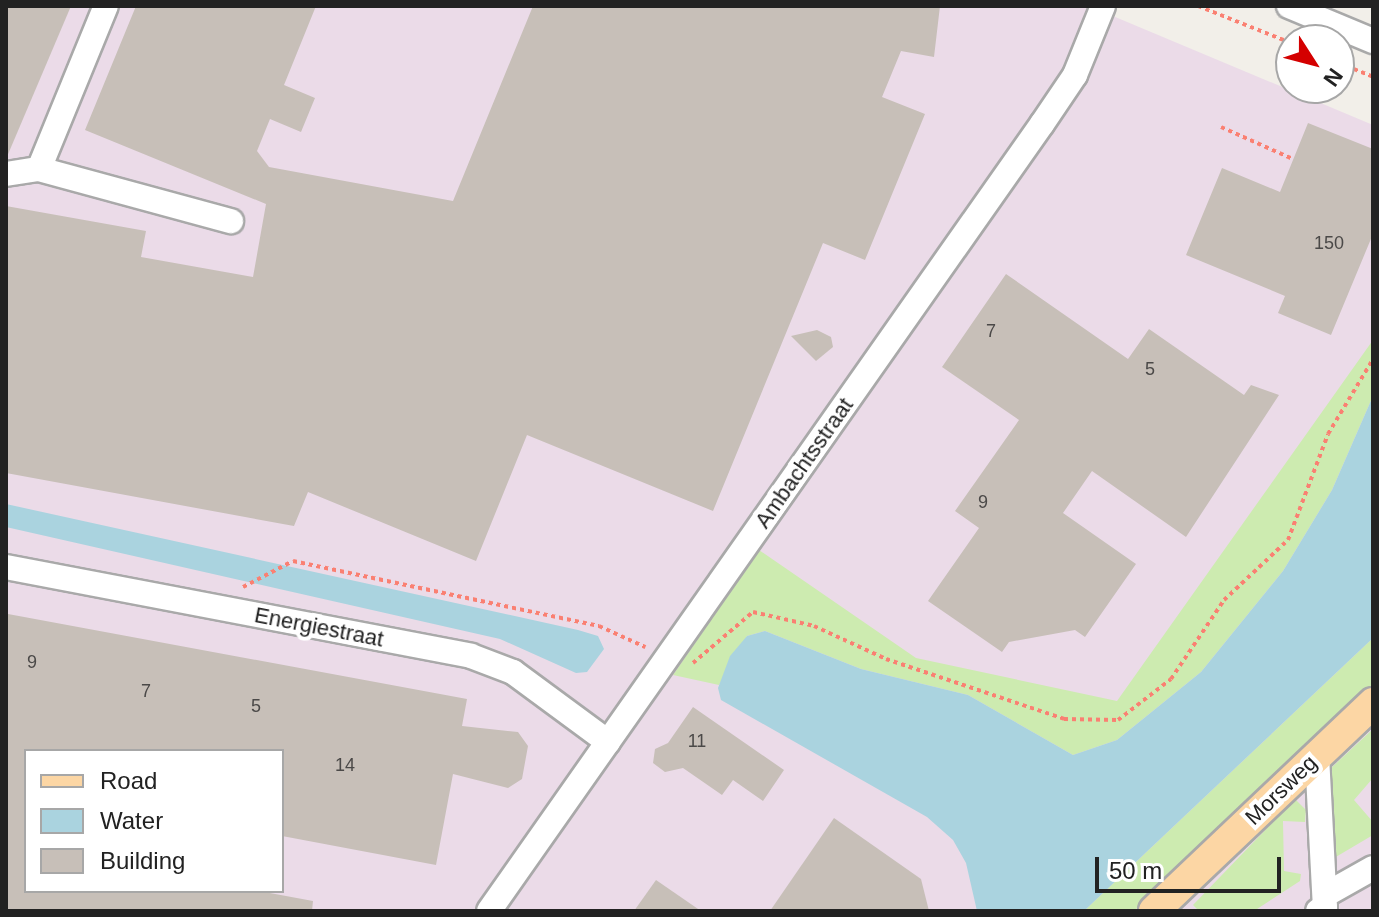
<!DOCTYPE html>
<style>
body{margin:0}
#map{position:relative;width:1379px;height:917px;overflow:hidden;background:#f2efe9;font-family:Helvetica,sans-serif}
div>[style]{position:absolute}
.industrial>*{inset:0;background:#ebdbe8}
.grass>*{inset:0;background:#cdebb0}
.water>*{inset:0;background:#aad3df}
.building>*{inset:0;background:#c7bfb8}
.path>*{height:4px;margin-top:-2px;transform-origin:0;background:repeating-linear-gradient(90deg,#fa8072 0 4px,transparent 0 8px)}
.roads{filter:drop-shadow(2px 0 #a9a9a9) drop-shadow(-2px 0 #a9a9a9) drop-shadow(0 2px #a9a9a9) drop-shadow(0 -2px #a9a9a9)}
.minor>*{height:24px;margin:-12px;padding:0 12px;transform-origin:12px;border-radius:12px;background:#fff}
.major>*{height:30px;margin:-15px;padding:0 15px;transform-origin:15px;border-radius:15px;background:#fcd6a4}
span{translate:-50% -50%;white-space:nowrap;text-align:center;line-height:1.15;-webkit-text-stroke:8px #fff;paint-order:stroke}
.number-label{font-size:18px;color:#4b4948}
.number-label span{-webkit-text-stroke-width:0}
.street-label{font-size:22px;color:#222}
.frame{position:absolute;inset:0;border:8px solid #222;pointer-events:none}
.legend{position:absolute;left:24px;top:749px;width:260px;height:144px;box-sizing:border-box;background:#fff;border:2px solid #a7a7a7;margin:0;padding:10px 14px;list-style:none;font-size:24px;color:#222}
.legend li{display:flex;align-items:center;gap:16px;height:40px}
.legend b{width:40px;border:2px solid #a7a7a7}
.north{position:absolute;left:1275px;top:24px;width:80px;height:80px;box-sizing:border-box;background:#fff;border:2px solid #a7a7a7;border-radius:50%;rotate:126deg;font-size:22px;font-weight:700;line-height:32px;text-align:center;color:#222}
.north::after{content:'';display:block;margin:auto;width:28px;height:36px;background:#d40000;clip-path:polygon(50% 0,100% 100%,50% 72%,0 100%)}
.scale{position:absolute;left:1095px;top:857px;width:186px;height:36px;box-sizing:border-box;border:4px solid #222;border-top:0;padding-left:10px;font-size:24px;line-height:28px;white-space:nowrap;color:#222;-webkit-text-stroke:6px #fff;paint-order:stroke}
</style>
<div id="map">
<div class="industrial">
<div style="clip-path:polygon(evenodd,6px 6px,1089px 6px,1373px 125px,1373px 911px,6px 911px,6px 6px,26px 751px,282px 751px,282px 891px,26px 891px,26px 751px)"></div>
</div>
<div class="grass">
<div style="clip-path:polygon(1373px 340px,1373px 396px,1332px 490px,1283px 571px,1201px 672px,1117px 740px,1073px 755px,968px 695px,861px 669px,765px 631px,747px 636px,719px 685px,673px 675px,759px 550px,916px 658px,1117px 701px)"></div>
<div style="clip-path:polygon(1373px 638px,1373px 692px,1134px 911px,1084px 911px)"></div>
<div style="clip-path:polygon(1373px 729px,1373px 778px,1354px 800px,1373px 822px,1373px 835px,1329px 861px,1331px 768px)"></div>
<div style="clip-path:polygon(1295px 799px,1306px 810px,1305px 822px,1283px 821px,1284px 871px,1301px 874px,1300px 881px,1254px 911px,1199px 911px,1193px 905px)"></div>
</div>
<div class="water">
<div style="clip-path:polygon(1373px 396px,1373px 638px,1084px 911px,977px 911px,966px 863px,953px 840px,927px 817px,721px 700px,718px 688px,730px 656px,747px 636px,765px 631px,861px 669px,968px 695px,1073px 755px,1117px 740px,1201px 672px,1283px 571px,1332px 490px)"></div>
<div style="clip-path:polygon(6px 504px,578px 630px,598px 636px,604px 649px,587px 672px,576px 673px,500px 639px,6px 527px)"></div>
</div>
<div class="building">
<div style="clip-path:polygon(6px 6px,71px 6px,6px 159px)"></div>
<div style="clip-path:polygon(136px 6px,316px 6px,284px 85px,315px 98px,301px 132px,270px 119px,257px 151px,269px 167px,453px 201px,533px 6px,940px 6px,934px 57px,901px 51px,882px 97px,925px 114px,865px 260px,823px 243px,713px 511px,527px 435px,476px 561px,308px 492px,294px 526px,6px 473px,6px 206px,146px 231px,141px 257px,253px 277px,266px 204px,85px 130px)"></div>
<div style="clip-path:polygon(1308px 123px,1373px 149px,1373px 234px,1331px 335px,1278px 313px,1285px 296px,1186px 255px,1222px 168px,1280px 192px)"></div>
<div style="clip-path:polygon(1006px 274px,1128px 359px,1149px 329px,1244px 395px,1251px 385px,1279px 395px,1186px 537px,1092px 471px,1063px 513px,1136px 564px,1085px 637px,1075px 630px,1009px 642px,1002px 652px,928px 601px,979px 528px,955px 511px,1019px 420px,942px 367px)"></div>
<div style="clip-path:polygon(817px 330px,831px 337px,833px 347px,816px 361px,791px 336px)"></div>
<div style="clip-path:polygon(8px 614px,467px 699px,462px 726px,518px 732px,528px 746px,522px 779px,508px 788px,453px 774px,436px 865px,282px 836px,282px 751px,26px 751px,26px 891px,259px 891px,313px 901px,312px 911px,6px 911px)"></div>
<div style="clip-path:polygon(693px 707px,784px 770px,763px 801px,733px 780px,722px 795px,683px 768px,665px 772px,653px 763px,655px 749px,668px 743px)"></div>
<div style="clip-path:polygon(834px 818px,921px 879px,929px 911px,770px 911px)"></div>
<div style="clip-path:polygon(656px 880px,701px 911px,634px 911px)"></div>
</div>
<div class="path">
<div style="left:1198px;top:6px;width:100px;rotate:21.7deg"></div>
<div style="left:1339px;top:63px;width:37px;rotate:22deg"></div>
<div style="left:1221px;top:127px;width:79px;rotate:24deg"></div>
<div style="left:243px;top:587px;width:56px;rotate:-27.5deg"></div>
<div style="left:293px;top:561px;width:313px;rotate:12deg"></div>
<div style="left:599px;top:626px;width:51px;rotate:24.5deg"></div>
<div style="left:693px;top:663px;width:79px;rotate:-40.4deg"></div>
<div style="left:753px;top:612px;width:63px;rotate:12.9deg"></div>
<div style="left:814px;top:626px;width:79px;rotate:24.6deg"></div>
<div style="left:886px;top:659px;width:188px;rotate:18.6deg"></div>
<div style="left:1064px;top:719px;width:54px;rotate:1.1deg"></div>
<div style="left:1118px;top:720px;width:67px;rotate:-37.7deg"></div>
<div style="left:1171px;top:679px;width:95px;rotate:-56.1deg"></div>
<div style="left:1224px;top:600px;width:88px;rotate:-43.2deg"></div>
<div style="left:1288px;top:540px;width:113px;rotate:-69.3deg"></div>
<div style="left:1328px;top:434px;width:87px;rotate:-59deg"></div>
</div>
<div class="roads">
<div class="minor">
<div style="left:1289px;top:6px;width:91px;rotate:22.6deg"></div>
<div style="left:39px;top:169px;width:176px;rotate:-67.7deg"></div>
<div style="left:6px;top:174px;width:33px;rotate:-9deg"></div>
<div style="left:39px;top:169px;width:199px;rotate:15.2deg"></div>
<div style="left:6px;top:567px;width:473px;rotate:10.8deg"></div>
<div style="left:471px;top:656px;width:45px;rotate:20.9deg"></div>
<div style="left:513px;top:672px;width:118px;rotate:36.4deg"></div>
<div style="left:1317px;top:756px;width:151px;rotate:87deg"></div>
<div style="left:1325px;top:907px;width:8px;rotate:150deg"></div>
<div style="left:1325px;top:895px;width:55px;rotate:-29.4deg"></div>
<div style="left:489px;top:911px;width:962px;rotate:-54.91deg"></div>
<div style="left:1042px;top:124px;width:59px;rotate:-56deg"></div>
<div style="left:1075px;top:75px;width:74px;rotate:-67.9deg"></div>
</div>
<div class="major">
<div style="left:1154px;top:911px;width:302px;rotate:-43.5deg"></div>
</div>
</div>
<div class="number-label">
<span style="left:1329px;top:243px">150</span>
<span style="left:991px;top:331px">7</span>
<span style="left:1150px;top:369px">5</span>
<span style="left:983px;top:502px">9</span>
<span style="left:32px;top:662px">9</span>
<span style="left:146px;top:691px">7</span>
<span style="left:256px;top:706px">5</span>
<span style="left:697px;top:741px">11</span>
<span style="left:345px;top:765px">14</span>
</div>
<div class="street-label">
<span style="left:804px;top:463px;rotate:-55deg">Ambachtsstraat</span>
<span style="left:319px;top:627px;rotate:11deg">Energiestraat</span>
<span style="left:1281px;top:790px;rotate:-44deg">Morsweg</span>
</div>
<div class="frame"></div>
<ul class="legend">
<li><b style="height:10px;background:#fcd6a4"></b>Road</li>
<li><b style="height:22px;background:#aad3df"></b>Water</li>
<li><b style="height:22px;background:#c7bfb8"></b>Building</li>
</ul>
<div class="north">N</div>
<div class="scale">50 m</div>
</div>
